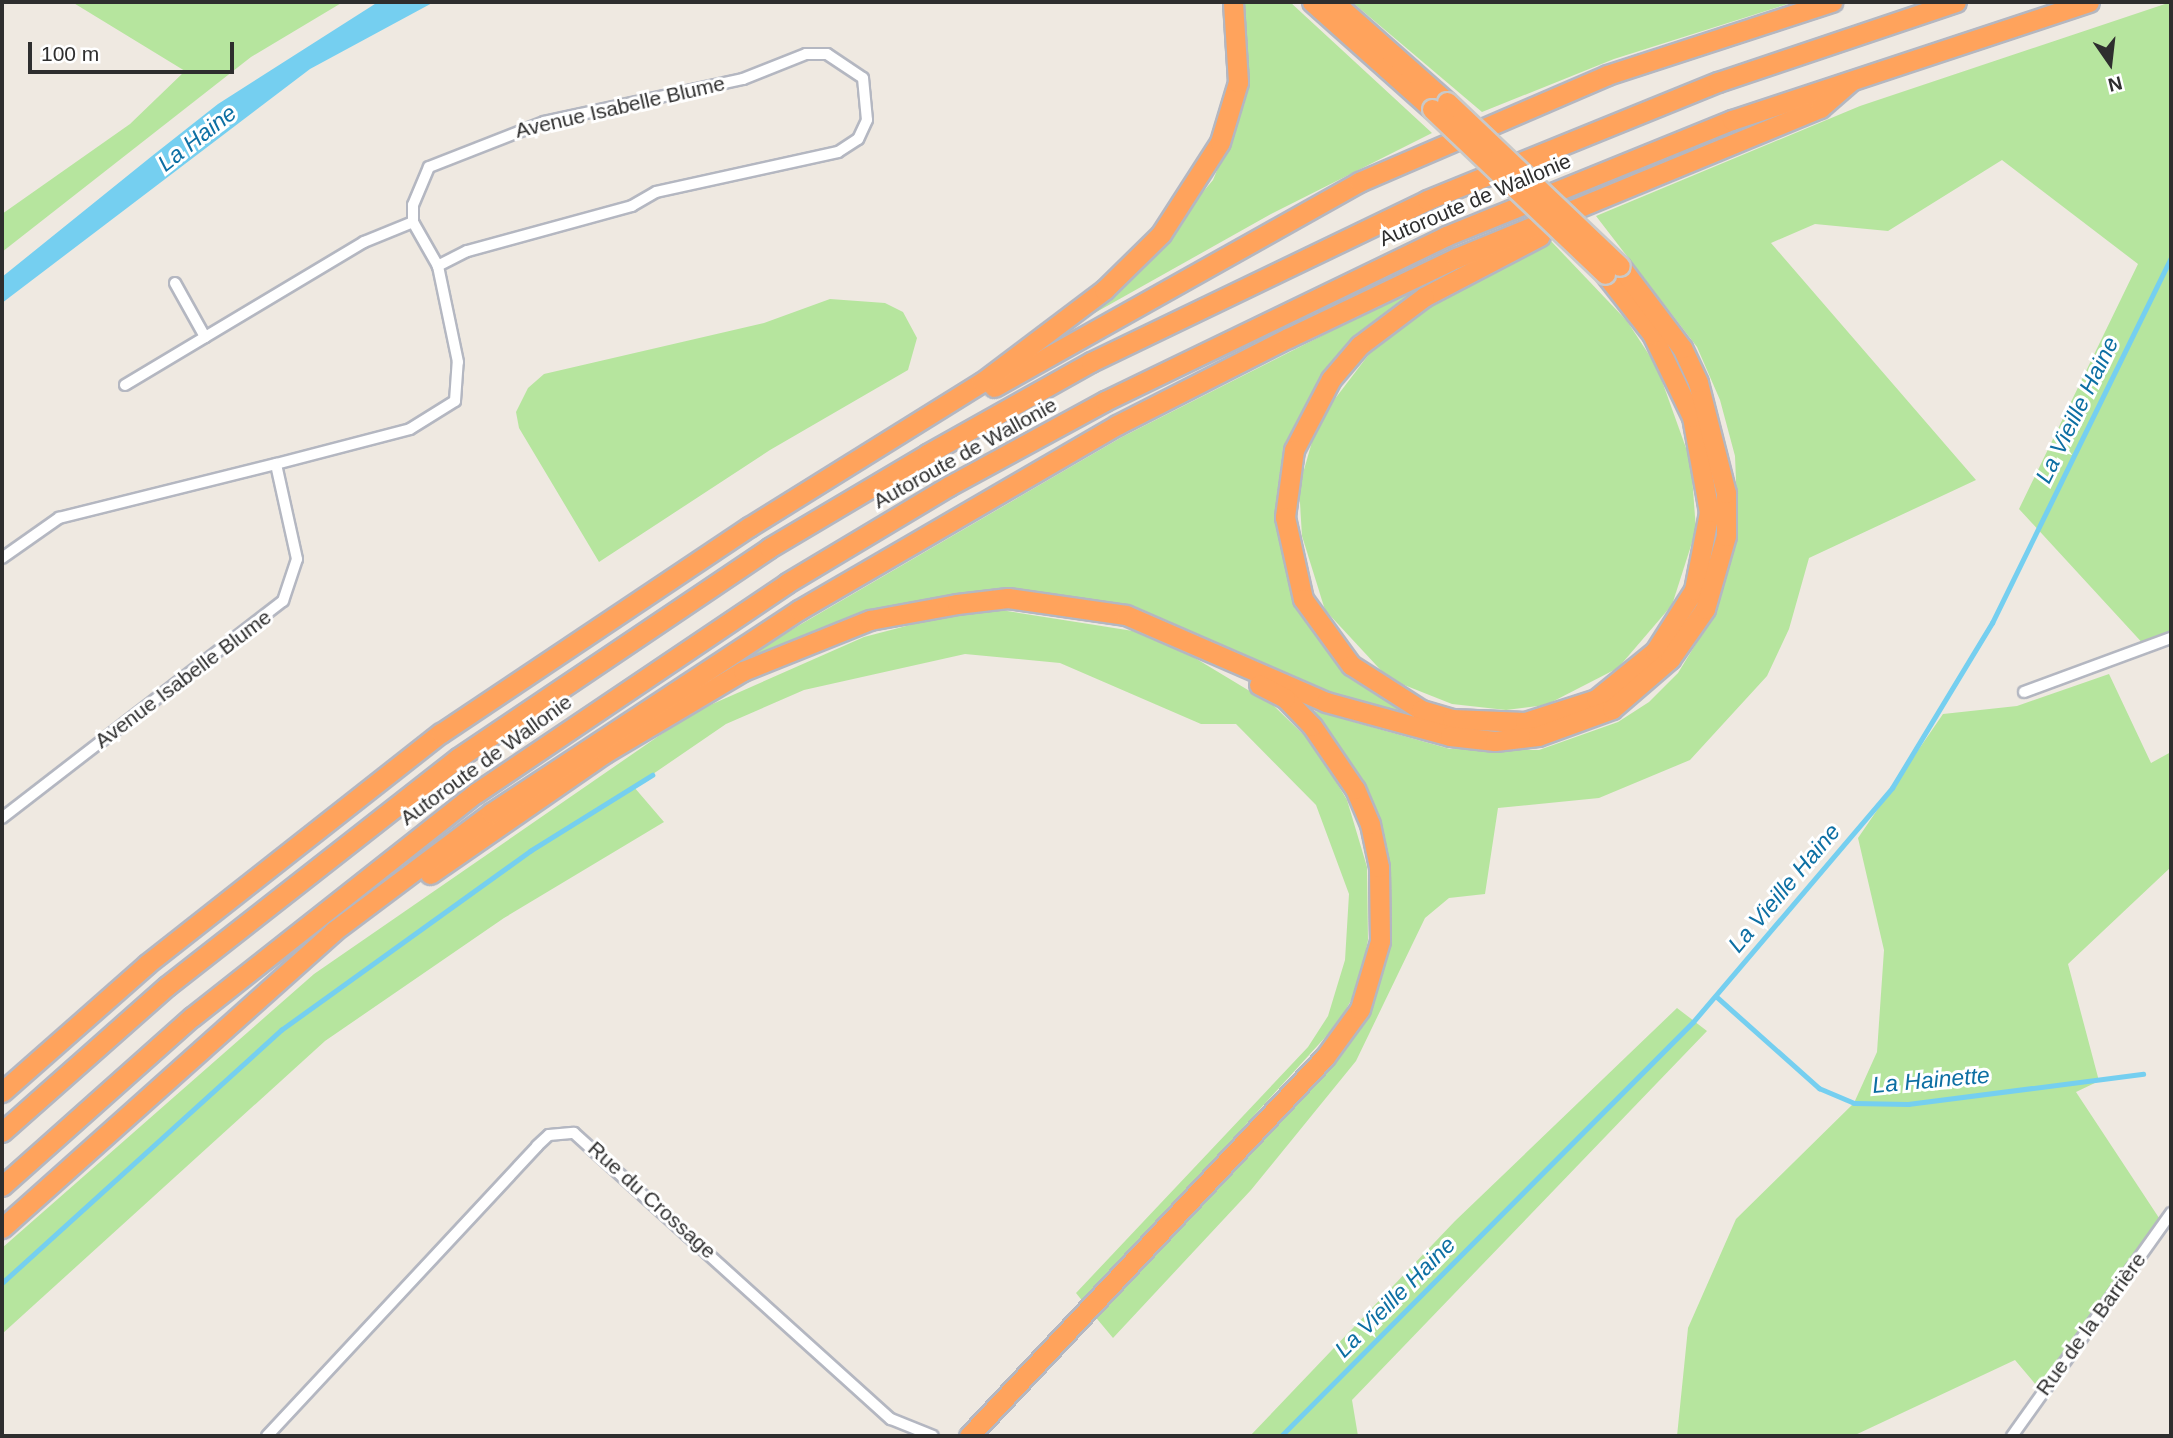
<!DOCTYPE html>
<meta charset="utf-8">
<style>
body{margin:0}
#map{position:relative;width:2173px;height:1438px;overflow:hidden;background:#efe9e1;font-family:Arial,sans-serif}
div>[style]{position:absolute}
.green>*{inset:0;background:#b6e59e}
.water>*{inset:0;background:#75cff0}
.stream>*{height:4.5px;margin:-2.25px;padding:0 2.25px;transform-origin:2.25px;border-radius:2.25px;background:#75cff0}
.roads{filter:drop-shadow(2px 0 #b4b7c1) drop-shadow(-2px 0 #b4b7c1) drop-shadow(0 2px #b4b7c1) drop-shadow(0 -2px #b4b7c1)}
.minor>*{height:10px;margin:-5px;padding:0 5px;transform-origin:5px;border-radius:5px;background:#fff}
.motorway>*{height:19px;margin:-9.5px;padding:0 9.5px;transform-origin:9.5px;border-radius:9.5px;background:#ffa35c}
.bridges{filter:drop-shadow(2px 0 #c9c9c9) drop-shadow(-2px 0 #c9c9c9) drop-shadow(0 2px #c9c9c9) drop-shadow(0 -2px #c9c9c9)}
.motorway-bridge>*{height:19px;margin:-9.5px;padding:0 9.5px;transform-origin:9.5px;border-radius:9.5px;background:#ffa35c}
span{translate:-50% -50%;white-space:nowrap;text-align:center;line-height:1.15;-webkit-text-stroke:6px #fff;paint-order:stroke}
.street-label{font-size:21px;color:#2e2e2e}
.water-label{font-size:23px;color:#0d6fa3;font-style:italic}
.frame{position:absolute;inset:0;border:4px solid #2e2e2e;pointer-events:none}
.north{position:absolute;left:2075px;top:28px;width:70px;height:70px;-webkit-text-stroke:5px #fff;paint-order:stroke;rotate:166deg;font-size:19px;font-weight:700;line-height:28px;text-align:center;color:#2e2e2e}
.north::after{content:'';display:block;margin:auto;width:24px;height:32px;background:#2e2e2e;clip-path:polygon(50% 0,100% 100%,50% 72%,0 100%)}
.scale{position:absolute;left:28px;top:42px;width:206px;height:32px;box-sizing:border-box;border:4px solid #2e2e2e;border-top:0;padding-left:9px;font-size:21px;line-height:24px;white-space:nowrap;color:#2e2e2e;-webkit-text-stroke:5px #fff;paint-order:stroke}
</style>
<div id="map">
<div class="green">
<div style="clip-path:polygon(72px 2px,343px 2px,251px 57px,2px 252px,2px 214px,130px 124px,185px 71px)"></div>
<div style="clip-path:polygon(1240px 2px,1290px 2px,1432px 133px,1271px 214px,1075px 324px,1130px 279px,1213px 180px,1244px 105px,1248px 64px)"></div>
<div style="clip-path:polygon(1352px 2px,1794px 2px,1614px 59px,1482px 112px)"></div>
<div style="clip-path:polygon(2171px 2px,2171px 638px,2147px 648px,2019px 509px,2138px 264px,2002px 160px,1888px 231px,1815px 224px,1771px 243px,1976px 480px,1809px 558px,1789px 629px,1767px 676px,1690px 760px,1599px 798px,1498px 808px,1485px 894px,1449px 898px,1425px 918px,1356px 1061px,1251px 1190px,1113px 1338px,1093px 1314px,1345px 1045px,1386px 934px,1353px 771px,1304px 708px,1450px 749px,1539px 750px,1618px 722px,1649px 702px,1678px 673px,1716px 611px,1738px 531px,1735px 456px,1720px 400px,1697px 347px,1596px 216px,1860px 106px)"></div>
<div style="clip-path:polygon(1549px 239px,1627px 321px,1657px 367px,1691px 462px,1696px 530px,1672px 605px,1618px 668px,1546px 705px,1506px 710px,1452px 704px,1389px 679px,1325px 610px,1302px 536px,1299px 487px,1318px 421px,1373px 349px,1429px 307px)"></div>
<div style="clip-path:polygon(1493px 249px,1352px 343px,1317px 383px,1283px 449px,1274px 519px,1292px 594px,1339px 663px,1404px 709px,1484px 735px,1311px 689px,1134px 609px,1002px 588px,968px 593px,695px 686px,1122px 437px)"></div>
<div style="clip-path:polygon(830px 299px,885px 303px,903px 312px,917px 338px,908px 370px,770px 450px,599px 562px,519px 428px,516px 412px,528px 388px,544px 374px,764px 323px)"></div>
<div style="clip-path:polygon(1001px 610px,1133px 631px,1180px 649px,1273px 705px,1314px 745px,1347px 800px,1367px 867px,1368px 940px,1359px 986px,1339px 1022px,1084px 1303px,1076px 1293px,1308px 1047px,1328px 1016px,1345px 960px,1349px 894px,1316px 805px,1236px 724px,1201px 724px,1060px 663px,965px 654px,804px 690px,726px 724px,634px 787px,664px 822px,504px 918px,325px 1041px,2px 1334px,2px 1248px,314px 974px,692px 713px,864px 637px,960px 612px)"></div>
<div style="clip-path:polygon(2109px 674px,2151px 763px,2171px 752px,2171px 867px,2068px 964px,2099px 1081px,2076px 1092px,2163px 1224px,2042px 1392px,2015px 1360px,1853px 1436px,1677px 1436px,1688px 1328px,1736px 1219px,1854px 1103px,1877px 1052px,1884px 950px,1858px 838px,1943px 714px,2017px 706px)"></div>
<div style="clip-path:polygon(1677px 1008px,1707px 1031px,1352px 1400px,1358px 1436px,1250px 1436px,1455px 1221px)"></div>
</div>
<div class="water">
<div style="clip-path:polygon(378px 2px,434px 2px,310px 69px,2px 303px,2px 277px,152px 156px,218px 104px)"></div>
</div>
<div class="stream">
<div style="left:1717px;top:997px;width:137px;rotate:41.7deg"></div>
<div style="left:1819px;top:1088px;width:38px;rotate:23deg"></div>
<div style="left:1854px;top:1103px;width:54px;rotate:1.1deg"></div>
<div style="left:1908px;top:1104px;width:237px;rotate:-7.3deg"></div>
<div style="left:2px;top:1283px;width:377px;rotate:-42.2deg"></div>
<div style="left:281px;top:1030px;width:307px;rotate:-35.7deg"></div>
<div style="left:530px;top:851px;width:144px;rotate:-31.9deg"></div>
<div style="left:1281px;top:1436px;width:584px;rotate:-45.14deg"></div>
<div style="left:1693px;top:1022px;width:307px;rotate:-49.6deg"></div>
<div style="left:1892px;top:788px;width:193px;rotate:-58.8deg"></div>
<div style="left:1992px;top:623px;width:407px;rotate:-63.9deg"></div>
</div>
<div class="roads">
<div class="minor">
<div style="left:175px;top:283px;width:62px;rotate:60.9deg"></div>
<div style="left:125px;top:385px;width:279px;rotate:-30.9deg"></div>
<div style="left:364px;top:242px;width:53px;rotate:-22.2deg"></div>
<div style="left:2px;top:558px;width:70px;rotate:-35.1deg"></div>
<div style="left:59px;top:518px;width:224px;rotate:-14deg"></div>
<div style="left:2024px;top:692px;width:157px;rotate:-20.2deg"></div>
<div style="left:2px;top:818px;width:355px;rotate:-37.7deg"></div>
<div style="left:283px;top:601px;width:44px;rotate:-71.6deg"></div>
<div style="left:297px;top:559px;width:97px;rotate:-102.5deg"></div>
<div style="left:276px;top:464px;width:138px;rotate:-14.6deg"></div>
<div style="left:410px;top:429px;width:53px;rotate:-31.9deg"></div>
<div style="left:455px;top:401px;width:39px;rotate:-86deg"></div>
<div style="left:458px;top:362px;width:98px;rotate:-101.8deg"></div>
<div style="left:438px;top:266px;width:51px;rotate:-119.6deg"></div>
<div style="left:413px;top:222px;width:17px;rotate:-90deg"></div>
<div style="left:413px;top:205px;width:41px;rotate:-67.2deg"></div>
<div style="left:429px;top:167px;width:123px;rotate:-21.4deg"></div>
<div style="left:544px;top:122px;width:204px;rotate:-12.2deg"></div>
<div style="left:743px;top:79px;width:68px;rotate:-21.6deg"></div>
<div style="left:806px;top:54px;width:21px"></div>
<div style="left:827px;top:54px;width:43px;rotate:33.7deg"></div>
<div style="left:863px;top:78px;width:42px;rotate:84.6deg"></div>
<div style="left:867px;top:120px;width:21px;rotate:115deg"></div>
<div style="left:858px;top:139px;width:24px;rotate:147deg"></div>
<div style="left:838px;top:152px;width:186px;rotate:167.6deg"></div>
<div style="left:656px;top:192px;width:28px;rotate:150deg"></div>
<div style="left:632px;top:206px;width:171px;rotate:164.7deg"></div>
<div style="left:467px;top:251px;width:33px;rotate:153deg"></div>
<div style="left:267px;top:1436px;width:396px;rotate:-47deg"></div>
<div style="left:537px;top:1146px;width:16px;rotate:-43deg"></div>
<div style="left:549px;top:1135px;width:25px;rotate:-5deg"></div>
<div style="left:574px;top:1133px;width:427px;rotate:42.1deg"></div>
<div style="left:891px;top:1419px;width:45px;rotate:22deg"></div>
<div style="left:2012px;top:1436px;width:274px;rotate:-54.5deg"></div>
</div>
<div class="motorway">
<div style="left:1312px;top:2px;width:161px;rotate:41.7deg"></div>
<div style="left:1334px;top:2px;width:151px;rotate:41.5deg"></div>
<div style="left:1540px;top:236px;width:131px;rotate:152.3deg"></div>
<div style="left:1424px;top:297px;width:80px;rotate:143.1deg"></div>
<div style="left:1360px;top:345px;width:45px;rotate:130.5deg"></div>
<div style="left:1331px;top:379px;width:80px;rotate:117.5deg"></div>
<div style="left:1294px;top:450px;width:68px;rotate:97.7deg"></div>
<div style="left:1285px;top:517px;width:84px;rotate:77.6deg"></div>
<div style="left:1303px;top:599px;width:82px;rotate:54deg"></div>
<div style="left:1351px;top:665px;width:83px;rotate:32.7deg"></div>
<div style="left:1421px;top:710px;width:32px;rotate:16deg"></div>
<div style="left:1452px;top:719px;width:73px;rotate:2.4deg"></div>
<div style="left:1525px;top:722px;width:75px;rotate:-17.9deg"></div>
<div style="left:1596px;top:699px;width:76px;rotate:-39.1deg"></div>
<div style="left:1655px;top:651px;width:72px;rotate:-57.4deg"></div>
<div style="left:1694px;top:590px;width:79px;rotate:-79.1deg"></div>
<div style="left:1709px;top:512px;width:97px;rotate:-100.1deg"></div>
<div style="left:1692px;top:417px;width:92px;rotate:-115.7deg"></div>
<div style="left:1652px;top:334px;width:76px;rotate:-128.1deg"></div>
<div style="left:994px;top:387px;width:419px;rotate:-29.3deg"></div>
<div style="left:1359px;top:182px;width:270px;rotate:-23.3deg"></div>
<div style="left:1607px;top:75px;width:237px;rotate:-18deg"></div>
<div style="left:430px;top:874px;width:213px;rotate:-34.7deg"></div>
<div style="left:605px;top:753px;width:161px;rotate:-30.7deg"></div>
<div style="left:743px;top:671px;width:137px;rotate:-21.9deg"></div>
<div style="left:870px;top:620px;width:88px;rotate:-10.4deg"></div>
<div style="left:957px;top:604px;width:51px;rotate:-6.7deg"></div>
<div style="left:1008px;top:598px;width:119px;rotate:8.2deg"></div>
<div style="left:1126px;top:615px;width:218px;rotate:23.5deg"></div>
<div style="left:1326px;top:702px;width:129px;rotate:15.3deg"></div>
<div style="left:1450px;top:736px;width:45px;rotate:6.3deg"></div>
<div style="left:1495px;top:741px;width:43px;rotate:-6.6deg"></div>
<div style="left:1538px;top:736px;width:79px;rotate:-20deg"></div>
<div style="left:1612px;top:709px;width:77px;rotate:-40.8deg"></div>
<div style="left:1670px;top:659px;width:61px;rotate:-55deg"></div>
<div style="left:1705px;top:609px;width:76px;rotate:-74deg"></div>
<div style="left:1726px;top:536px;width:43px;rotate:-90deg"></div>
<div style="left:1726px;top:493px;width:114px;rotate:-104.2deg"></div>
<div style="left:1698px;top:382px;width:38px;rotate:-115deg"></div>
<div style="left:1682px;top:348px;width:103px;rotate:-127.1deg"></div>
<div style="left:2px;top:1092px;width:193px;rotate:-41.4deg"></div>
<div style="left:147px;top:964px;width:374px;rotate:-38.2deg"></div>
<div style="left:441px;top:733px;width:371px;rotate:-33.8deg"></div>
<div style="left:749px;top:527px;width:274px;rotate:-31.9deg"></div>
<div style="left:982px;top:382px;width:153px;rotate:-37deg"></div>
<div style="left:1104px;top:290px;width:80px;rotate:-44.5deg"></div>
<div style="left:1161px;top:234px;width:109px;rotate:-57.3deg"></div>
<div style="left:1220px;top:142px;width:63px;rotate:-73.3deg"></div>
<div style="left:1238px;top:82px;width:80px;rotate:-93.6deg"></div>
<div style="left:2px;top:1132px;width:220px;rotate:-41.5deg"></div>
<div style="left:167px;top:986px;width:370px;rotate:-38.1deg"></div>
<div style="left:458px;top:758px;width:375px;rotate:-34deg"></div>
<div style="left:769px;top:548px;width:184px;rotate:-30.7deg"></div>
<div style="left:927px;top:454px;width:188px;rotate:-29.3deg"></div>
<div style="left:1091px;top:362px;width:373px;rotate:-25.7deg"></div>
<div style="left:1427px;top:200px;width:314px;rotate:-22.1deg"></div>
<div style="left:1718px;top:82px;width:251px;rotate:-18.6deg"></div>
<div style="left:2px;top:1186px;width:254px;rotate:-41.7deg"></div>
<div style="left:192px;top:1017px;width:362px;rotate:-38.3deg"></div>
<div style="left:476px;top:793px;width:375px;rotate:-34deg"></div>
<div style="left:787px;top:583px;width:189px;rotate:-30.9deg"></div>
<div style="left:949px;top:486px;width:178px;rotate:-28.6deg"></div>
<div style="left:1105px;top:401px;width:379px;rotate:-25.8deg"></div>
<div style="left:1446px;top:236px;width:309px;rotate:-22.1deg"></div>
<div style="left:1732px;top:120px;width:376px;rotate:-18.3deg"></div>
<div style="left:2px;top:1228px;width:445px;rotate:-41.8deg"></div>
<div style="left:334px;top:931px;width:196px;rotate:-36.9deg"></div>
<div style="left:491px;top:813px;width:369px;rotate:-33.4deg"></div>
<div style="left:799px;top:610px;width:368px;rotate:-30.2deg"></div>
<div style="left:1117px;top:425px;width:192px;rotate:-27deg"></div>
<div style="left:1288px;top:338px;width:186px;rotate:-25.5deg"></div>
<div style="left:1456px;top:258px;width:394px;rotate:-22.4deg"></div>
<div style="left:1820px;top:108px;width:40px;rotate:-41deg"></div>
<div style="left:969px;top:1436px;width:520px;rotate:-46.79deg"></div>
<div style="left:1325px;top:1057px;width:59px;rotate:-53.9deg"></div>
<div style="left:1360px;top:1009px;width:71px;rotate:-73.6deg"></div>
<div style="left:1380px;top:941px;width:74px;rotate:-90.8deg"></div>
<div style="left:1379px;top:867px;width:44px;rotate:-101.8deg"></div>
<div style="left:1370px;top:824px;width:38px;rotate:-113deg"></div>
<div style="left:1355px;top:789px;width:76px;rotate:-124.3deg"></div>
<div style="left:1312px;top:726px;width:39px;rotate:-134deg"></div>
<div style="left:1285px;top:698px;width:29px;rotate:-153deg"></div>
</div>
</div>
<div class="bridges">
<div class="motorway-bridge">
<div style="left:1447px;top:102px;width:238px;rotate:43.5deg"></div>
<div style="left:1432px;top:109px;width:239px;rotate:43.6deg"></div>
</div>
</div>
<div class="street-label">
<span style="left:620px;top:107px;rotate:-13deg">Avenue Isabelle Blume</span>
<span style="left:1475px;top:200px;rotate:-23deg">Autoroute de Wallonie</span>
<span style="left:965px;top:453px;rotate:-29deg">Autoroute de Wallonie</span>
<span style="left:183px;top:679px;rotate:-37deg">Avenue Isabelle Blume</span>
<span style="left:486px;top:760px;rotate:-36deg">Autoroute de Wallonie</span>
<span style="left:652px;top:1200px;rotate:42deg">Rue du Crossage</span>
<span style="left:2091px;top:1324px;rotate:-54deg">Rue de la Barrière</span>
</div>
<div class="water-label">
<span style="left:197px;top:138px;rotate:-38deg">La Haine</span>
<span style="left:2077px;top:410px;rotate:-64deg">La Vieille Haine</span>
<span style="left:1784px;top:888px;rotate:-50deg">La Vieille Haine</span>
<span style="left:1931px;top:1080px;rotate:-5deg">La Hainette</span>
<span style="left:1395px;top:1297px;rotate:-45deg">La Vieille Haine</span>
</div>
<div class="frame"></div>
<div class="north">N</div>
<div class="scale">100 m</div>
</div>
